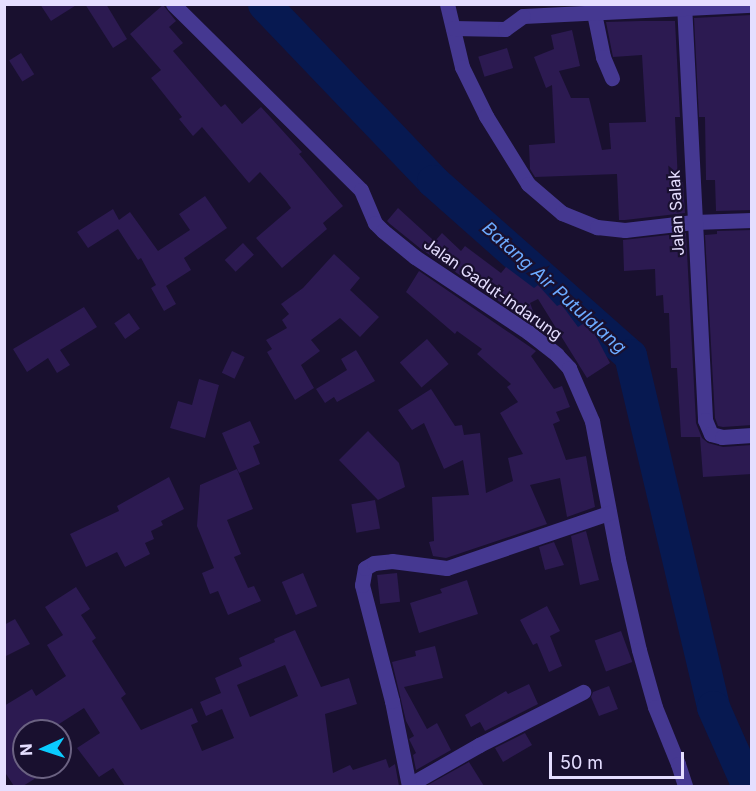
<!DOCTYPE html>
<style>
body{margin:0}
#map{position:relative;width:756px;height:791px;overflow:hidden;background:#19102f;font-family:Inter,sans-serif}
div>[style]{position:absolute}
.river>*{height:33px;margin:-16.5px;padding:0 16.5px;transform-origin:16.5px;border-radius:16.5px;background:#071951}
.building>*{inset:0;background:#2c1a51;transform-origin:0 0}
.minor>*{height:15px;margin:-7.5px;padding:0 7.5px;transform-origin:7.5px;border-radius:7.5px;background:#453891}
span{translate:-50% -50%;white-space:nowrap;text-align:center;line-height:1.15;-webkit-text-stroke:4.5px #19102f;paint-order:stroke}
.street-label{font-size:16px;color:#e5deff}
.water-label{font-size:18px;color:#6caaff;font-style:italic}
.frame{position:absolute;inset:0;border:6px solid #e5deff;pointer-events:none}
.north{position:absolute;left:12px;top:719px;width:60px;height:60px;box-sizing:border-box;background:#19102f;border:2px solid #6b6282;border-radius:50%;rotate:267deg;font-size:16px;font-weight:700;line-height:24px;text-align:center;color:#e5deff}
.north::after{content:'';display:block;margin:auto;width:21px;height:27px;background:#0acbff;clip-path:polygon(50% 0,100% 100%,50% 72%,0 100%)}
.scale{position:absolute;left:549px;top:752px;width:135px;height:27px;box-sizing:border-box;border:3px solid #e5deff;border-top:0;padding-left:8px;font-size:18px;line-height:21px;white-space:nowrap;color:#e5deff;-webkit-text-stroke:4px #19102f;paint-order:stroke}
</style>
<div id="map">
<div class="river">
<div style="left:264px;top:4px;width:245px;rotate:46.3deg"></div>
<div style="left:433px;top:181px;width:263px;rotate:41.5deg"></div>
<div style="left:630px;top:355px;width:362px;rotate:76.7deg"></div>
<div style="left:713px;top:707px;width:86px;rotate:66.1deg"></div>
</div>
<div class="building">
<div style="clip-path:polygon(40px 4px,78px 4px,51px 21px)"></div>
<div style="clip-path:polygon(85px 4px,106px 4px,127px 39px,113px 48px)"></div>
<div style="clip-path:polygon(163px 5px,176px 21px,169px 27px,183px 43px,173px 51px,221px 107px,225px 104px,242px 124px,261px 107px,302px 152px,299px 154px,343px 206px,323px 223px,327px 229px,282px 268px,256px 238px,291px 208px,286px 201px,260px 172px,249px 183px,202px 127px,193px 136px,179px 119px,182px 117px,151px 78px,161px 70px,130px 34px)"></div>
<div style="clip-path:polygon(752px 15px,752px 210px,716px 211px,715px 180px,706px 180px,705px 117px,699px 117px,694px 18px)"></div>
<div style="clip-path:polygon(641px 21px,675px 21px,680px 117px,675px 117px,678px 182px,683px 182px,685px 213px,625px 220px,619px 220px,617px 174px,535px 177px,530px 169px,529px 145px,555px 143px,552px 85px,546px 88px,534px 57px,554px 49px,551px 35px,572px 30px,580px 66px,559px 71px,571px 98px,589px 98px,602px 150px,611px 149px,609px 123px,646px 122px,642px 55px,613px 57px,606px 22px)"></div>
<div style="left:507px;top:48px;width:21px;height:30px;rotate:73deg"></div>
<div style="left:21px;top:53px;width:25px;height:14px;rotate:58deg"></div>
<div style="clip-path:polygon(205px 196px,227px 228px,184px 258px,191px 270px,166px 286px,176px 304px,164px 311px,151px 288px,156px 285px,141px 258px,138px 260px,118px 229px,88px 248px,77px 232px,113px 209px,119px 220px,130px 212px,158px 251px,190px 230px,179px 214px)"></div>
<div style="clip-path:polygon(398px 208px,432px 239px,436px 240px,442px 233px,461px 251px,465px 246px,501px 273px,506px 267px,534px 288px,538px 285px,557px 306px,561px 304px,578px 327px,588px 321px,610px 363px,587px 378px,538px 299px,530px 303px,540px 329px,421px 249px,390px 224px,387px 221px)"></div>
<div style="clip-path:polygon(752px 230px,752px 425px,723px 427px,718px 426px,715px 418px,705px 235px,717px 234px,717px 231px)"></div>
<div style="clip-path:polygon(686px 233px,696px 423px,702px 438px,708px 443px,723px 447px,752px 445px,752px 474px,703px 477px,700px 437px,681px 437px,677px 368px,671px 368px,669px 313px,664px 313px,663px 295px,656px 296px,655px 269px,624px 271px,623px 240px)"></div>
<div style="left:243px;top:243px;width:16px;height:25px;rotate:47deg"></div>
<div style="clip-path:polygon(334px 254px,360px 278px,350px 290px,379px 317px,360px 337px,340px 318px,311px 340px,320px 351px,301px 365px,314px 388px,295px 400px,267px 352px,272px 349px,266px 340px,287px 328px,282px 320px,289px 314px,281px 304px,303px 288px)"></div>
<div style="clip-path:polygon(419px 271px,536px 351px,531px 356px,554px 389px,562px 386px,570px 407px,556px 412px,560px 421px,553px 424px,566px 460px,586px 456px,595px 507px,567px 517px,560px 478px,530px 485px,547px 524px,446px 558px,433px 556px,429px 542px,434px 541px,432px 497px,469px 495px,463px 460px,444px 469px,424px 423px,412px 430px,398px 410px,431px 389px,455px 426px,462px 425px,464px 435px,480px 433px,486px 493px,513px 481px,508px 458px,523px 454px,500px 413px,518px 402px,507px 387px,511px 384px,477px 354px,482px 349px,457px 331px,455px 334px,406px 292px)"></div>
<div style="clip-path:polygon(84px 307px,97px 327px,60px 350px,70px 365px,57px 373px,48px 358px,27px 372px,13px 349px)"></div>
<div style="left:129px;top:313px;width:19px;height:18px;rotate:55deg"></div>
<div style="left:427px;top:339px;width:33px;height:36px;rotate:49deg"></div>
<div style="clip-path:polygon(356px 350px,375px 381px,337px 402px,334px 397px,325px 403px,316px 389px,347px 370px,341px 359px)"></div>
<div style="left:232px;top:351px;width:14px;height:24px;rotate:25deg"></div>
<div style="clip-path:polygon(199px 379px,219px 385px,205px 438px,170px 428px,178px 401px,192px 405px)"></div>
<div style="clip-path:polygon(250px 421px,260px 443px,253px 446px,260px 464px,239px 473px,222px 433px)"></div>
<div style="clip-path:polygon(368px 431px,399px 463px,405px 487px,378px 500px,339px 460px)"></div>
<div style="clip-path:polygon(237px 469px,253px 509px,227px 520px,241px 554px,234px 557px,248px 588px,254px 586px,261px 601px,228px 615px,218px 591px,210px 594px,202px 573px,214px 568px,197px 526px,200px 485px)"></div>
<div style="clip-path:polygon(169px 477px,184px 509px,161px 521px,163px 525px,151px 531px,154px 539px,145px 543px,150px 554px,125px 567px,117px 552px,86px 567px,70px 534px,119px 511px,117px 506px)"></div>
<div style="left:375px;top:500px;width:29px;height:24px;rotate:80deg"></div>
<div style="clip-path:polygon(586px 531px,599px 580px,580px 585px,571px 536px)"></div>
<div style="clip-path:polygon(554px 542px,564px 565px,545px 570px,539px 547px)"></div>
<div style="left:303px;top:573px;width:36px;height:23px;rotate:67deg"></div>
<div style="left:397px;top:573px;width:29px;height:20px;rotate:84deg"></div>
<div style="clip-path:polygon(467px 580px,478px 614px,419px 633px,410px 603px,442px 593px,440px 589px)"></div>
<div style="clip-path:polygon(evenodd,76px 587px,90px 609px,81px 615px,96px 638px,92px 641px,126px 694px,121px 698px,141px 730px,192px 708px,198px 722px,191px 725px,202px 751px,234px 738px,222px 709px,206px 716px,200px 702px,221px 693px,215px 678px,242px 666px,239px 658px,275px 642px,274px 639px,295px 630px,321px 687px,349px 678px,357px 704px,325px 714px,333px 773px,350px 765px,353px 770px,386px 759px,389px 768px,395px 764px,399px 786px,125px 786px,113px 768px,99px 777px,77px 748px,100px 733px,84px 708px,48px 731px,24px 731px,24px 767px,54px 767px,23px 786px,14px 786px,4px 771px,4px 706px,32px 689px,36px 696px,66px 676px,47px 645px,63px 635px,45px 607px,76px 587px,285px 665px,298px 696px,250px 717px,237px 685px,285px 665px)"></div>
<div style="clip-path:polygon(547px 606px,560px 631px,550px 636px,562px 666px,549px 672px,537px 643px,533px 645px,520px 620px)"></div>
<div style="clip-path:polygon(15px 619px,30px 644px,4px 657px,4px 625px)"></div>
<div style="left:621px;top:631px;width:33px;height:28px;rotate:70deg"></div>
<div style="clip-path:polygon(435px 646px,443px 678px,404px 687px,427px 729px,437px 723px,451px 750px,416px 770px,413px 755px,416px 753px,409px 739px,414px 736px,406px 721px,392px 662px,416px 656px,415px 651px)"></div>
<div style="clip-path:polygon(529px 684px,538px 704px,485px 731px,480px 722px,471px 727px,465px 715px,506px 691px,508px 694px)"></div>
<div style="clip-path:polygon(609px 686px,618px 709px,599px 716px,591px 697px,593px 692px)"></div>
<div style="clip-path:polygon(525px 733px,532px 745px,503px 762px,495px 748px)"></div>
<div style="clip-path:polygon(469px 762px,484px 786px,426px 786px)"></div>
</div>
<div class="minor">
<div style="left:173px;top:4px;width:264px;rotate:44.7deg"></div>
<div style="left:361px;top:190px;width:36px;rotate:67deg"></div>
<div style="left:375px;top:223px;width:11px;rotate:45deg"></div>
<div style="left:383px;top:231px;width:41px;rotate:39.1deg"></div>
<div style="left:415px;top:257px;width:136px;rotate:33.6deg"></div>
<div style="left:528px;top:332px;width:37px;rotate:38deg"></div>
<div style="left:557px;top:355px;width:18px;rotate:47deg"></div>
<div style="left:569px;top:368px;width:58px;rotate:66.5deg"></div>
<div style="left:592px;top:421px;width:140px;rotate:79.3deg"></div>
<div style="left:618px;top:559px;width:93px;rotate:77deg"></div>
<div style="left:639px;top:650px;width:59px;rotate:74.3deg"></div>
<div style="left:655px;top:707px;width:61px;rotate:68deg"></div>
<div style="left:678px;top:764px;width:23px;rotate:72deg"></div>
<div style="left:447px;top:4px;width:65px;rotate:76.6deg"></div>
<div style="left:462px;top:67px;width:55px;rotate:63.9deg"></div>
<div style="left:486px;top:116px;width:80px;rotate:58.3deg"></div>
<div style="left:528px;top:184px;width:45px;rotate:40.5deg"></div>
<div style="left:562px;top:213px;width:38px;rotate:22deg"></div>
<div style="left:597px;top:227px;width:28px;rotate:6deg"></div>
<div style="left:625px;top:230px;width:69px;rotate:-6.6deg"></div>
<div style="left:694px;top:222px;width:58px;rotate:-2deg"></div>
<div style="left:684px;top:4px;width:417px;rotate:87.1deg"></div>
<div style="left:705px;top:420px;width:15px;rotate:67deg"></div>
<div style="left:711px;top:434px;width:11px;rotate:15deg"></div>
<div style="left:722px;top:437px;width:30px;rotate:-4deg"></div>
<div style="left:594px;top:13px;width:45px;rotate:78.4deg"></div>
<div style="left:603px;top:57px;width:23px;rotate:67deg"></div>
<div style="left:523px;top:16px;width:229px;rotate:-2.8deg"></div>
<div style="left:453px;top:28px;width:52px;rotate:1.1deg"></div>
<div style="left:505px;top:29px;width:22px;rotate:-36deg"></div>
<div style="left:409px;top:785px;width:81px;rotate:-29.7deg"></div>
<div style="left:479px;top:745px;width:117px;rotate:-27deg"></div>
<div style="left:409px;top:786px;width:87px;rotate:-101.3deg"></div>
<div style="left:392px;top:701px;width:120px;rotate:-104.5deg"></div>
<div style="left:362px;top:585px;width:17px;rotate:-80deg"></div>
<div style="left:365px;top:568px;width:10px;rotate:-29deg"></div>
<div style="left:374px;top:563px;width:18px;rotate:-6deg"></div>
<div style="left:392px;top:561px;width:55px;rotate:7.3deg"></div>
<div style="left:447px;top:568px;width:171px;rotate:-18.8deg"></div>
</div>
<div class="street-label">
<span style="left:676px;top:213px;rotate:-93deg">Jalan Salak</span>
<span style="left:493px;top:289px;rotate:35deg">Jalan Gadut-Indarung</span>
</div>
<div class="water-label">
<span style="left:554px;top:288px;rotate:42deg">Batang Air Putulalang</span>
</div>
<div class="frame"></div>
<div class="north">N</div>
<div class="scale">50 m</div>
</div>
